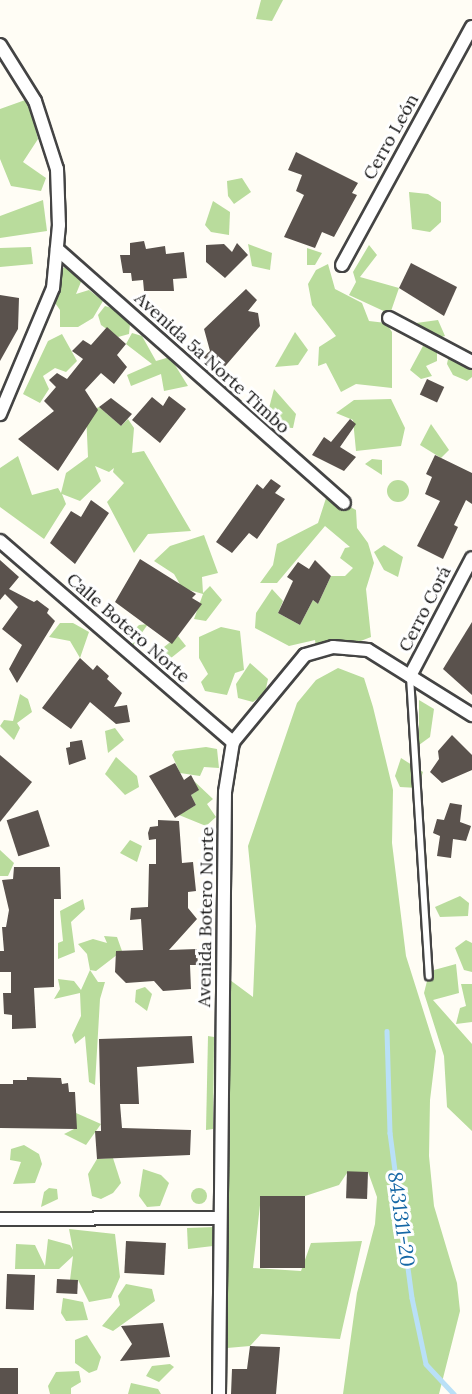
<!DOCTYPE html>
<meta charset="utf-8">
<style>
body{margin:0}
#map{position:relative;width:472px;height:1394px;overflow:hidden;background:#fffdf5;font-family:Lora,serif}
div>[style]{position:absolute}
.forest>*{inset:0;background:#b9dc9c}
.round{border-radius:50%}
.stream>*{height:4.5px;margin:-2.25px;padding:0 2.25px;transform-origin:2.25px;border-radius:2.25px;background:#b9e0f7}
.building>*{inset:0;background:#5a524d;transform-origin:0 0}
.roads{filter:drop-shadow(2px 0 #444) drop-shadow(-2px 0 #444) drop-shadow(0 2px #444) drop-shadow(0 -2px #444)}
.service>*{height:6px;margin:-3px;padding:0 3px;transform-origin:3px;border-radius:3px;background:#fff}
.minor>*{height:12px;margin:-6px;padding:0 6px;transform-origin:6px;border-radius:6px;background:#fff}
span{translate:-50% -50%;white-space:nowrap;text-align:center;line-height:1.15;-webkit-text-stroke:6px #fff;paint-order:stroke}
.street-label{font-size:18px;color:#111}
.water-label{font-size:20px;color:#1768a6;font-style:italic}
</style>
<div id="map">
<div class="forest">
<div style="clip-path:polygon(261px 0,283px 0,272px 21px,256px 19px)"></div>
<div style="clip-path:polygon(28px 99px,38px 139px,23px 162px,46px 178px,41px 191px,11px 186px,0 159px,0 109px)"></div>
<div style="clip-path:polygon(242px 178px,251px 192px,234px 204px,228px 196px,227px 181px)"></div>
<div style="clip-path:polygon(409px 192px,428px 194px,441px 202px,441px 222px,430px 232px,412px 229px)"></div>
<div style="clip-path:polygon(43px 200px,47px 231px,0 238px,0 216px)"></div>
<div style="clip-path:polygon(213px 201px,230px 212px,229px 235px,211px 232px,205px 225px)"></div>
<div style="clip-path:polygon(248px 244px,272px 253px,270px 270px,252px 266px)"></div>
<div style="clip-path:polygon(369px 245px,377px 255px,360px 277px,399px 288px,390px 314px,349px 295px,356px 282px,353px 272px)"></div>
<div style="clip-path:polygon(31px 247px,33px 264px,0 267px,0 248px)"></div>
<div style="clip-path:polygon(307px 248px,322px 253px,315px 265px,307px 265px)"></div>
<div style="clip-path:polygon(70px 263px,83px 277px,76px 294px,89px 290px,103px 301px,93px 318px,78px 327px,60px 327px,60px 310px,53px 300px,59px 290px,62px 269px)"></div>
<div style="clip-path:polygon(328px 264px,335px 289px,362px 303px,369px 321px,386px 323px,392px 332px,392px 388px,356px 384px,341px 392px,326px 363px,318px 366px,319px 347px,336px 336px,312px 305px,308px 284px,316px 270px)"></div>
<div style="clip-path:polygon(105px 306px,131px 314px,129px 334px,118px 337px,101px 325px,98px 315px)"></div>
<div style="clip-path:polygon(438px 320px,445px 336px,431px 340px,409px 324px)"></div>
<div style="clip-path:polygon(295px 332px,308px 350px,298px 365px,275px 367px)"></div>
<div style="clip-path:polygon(132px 333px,142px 336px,156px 361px,170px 357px,188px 386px,164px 391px,161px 374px,131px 386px,127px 375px,152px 364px,126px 344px)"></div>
<div style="clip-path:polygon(62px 334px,77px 361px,66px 372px,55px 368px,43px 376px,49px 389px,40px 403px,23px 394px,48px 341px)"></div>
<div style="clip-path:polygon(423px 346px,437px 350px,437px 361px,426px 366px,432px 376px,421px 379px,410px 370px)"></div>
<div style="clip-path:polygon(449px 354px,472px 367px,472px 377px,467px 381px,453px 375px,447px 364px)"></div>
<div style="clip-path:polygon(274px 389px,296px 414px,293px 428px,272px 427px,268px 412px)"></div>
<div style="clip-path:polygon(391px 399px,405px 428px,401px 446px,356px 451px,353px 420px,336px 413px,354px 400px)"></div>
<div style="clip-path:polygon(99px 407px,121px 426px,128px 419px,134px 428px,132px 453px,144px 451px,191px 531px,148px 534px,134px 553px,107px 502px,124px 483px,113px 472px,114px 468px,109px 472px,95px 466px,101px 481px,80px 501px,62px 494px,66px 504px,44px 539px,0 507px,0 468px,18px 456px,32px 495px,58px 488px,61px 493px,66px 473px,88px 457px,86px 413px)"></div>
<div style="clip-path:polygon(431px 424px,449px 450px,441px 458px,420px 445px)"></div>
<div style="clip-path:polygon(372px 459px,382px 460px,382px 475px,365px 464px)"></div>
<div class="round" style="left:387px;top:480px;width:22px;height:22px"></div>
<div style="clip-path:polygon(327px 495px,356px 510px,357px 528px,368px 543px,374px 563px,366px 589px,371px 637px,353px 644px,316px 647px,315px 640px,289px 646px,255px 628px,256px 613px,272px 589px,283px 601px,278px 613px,300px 625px,313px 600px,318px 604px,331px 576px,345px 576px,353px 568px,340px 558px,345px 548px,350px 547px,325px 526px,277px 583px,260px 583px,273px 565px,277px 544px,318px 523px)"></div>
<div style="clip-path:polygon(204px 535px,218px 573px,202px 577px,203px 593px,210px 586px,222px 600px,206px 621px,194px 619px,203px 594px,182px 588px,174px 574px,154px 561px,170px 546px)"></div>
<div style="clip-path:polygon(384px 545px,403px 557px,398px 577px,384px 570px,374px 552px)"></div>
<div style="clip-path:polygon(60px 623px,73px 623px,89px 632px,80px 658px,70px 641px,49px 637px)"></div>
<div style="clip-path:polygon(148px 624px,132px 647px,132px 632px,139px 625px)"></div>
<div style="clip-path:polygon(221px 627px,240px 631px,244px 670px,235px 673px,227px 695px,205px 691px,201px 682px,208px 674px,199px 658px,199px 637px)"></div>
<div style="clip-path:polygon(178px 636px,186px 646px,161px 666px,164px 647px)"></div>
<div style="clip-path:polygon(250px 663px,268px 679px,265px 693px,253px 702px,238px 698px,236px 684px)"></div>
<div style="clip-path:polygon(338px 668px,364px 678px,373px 707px,393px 790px,392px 843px,406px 956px,436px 1051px,430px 1100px,429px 1156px,434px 1206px,457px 1283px,460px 1311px,439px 1394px,343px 1394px,357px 1293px,375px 1224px,377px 1197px,368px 1172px,347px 1173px,339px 1185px,305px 1196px,261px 1196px,253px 1268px,301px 1271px,311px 1243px,362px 1241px,340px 1339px,261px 1334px,250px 1346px,227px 1348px,230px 980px,253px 997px,256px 926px,248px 846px,297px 703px,316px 680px)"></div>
<div style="clip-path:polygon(20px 694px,28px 699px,32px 712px,17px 723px,20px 728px,14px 740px,0 726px,4px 720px,13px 721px)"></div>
<div style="clip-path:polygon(419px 700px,434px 709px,430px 737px,419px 745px)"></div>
<div style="clip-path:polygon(115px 728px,124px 740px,108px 753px,105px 731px)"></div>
<div style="clip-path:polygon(206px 747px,217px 749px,219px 768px,204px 767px,200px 776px,180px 773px,172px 755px,175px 751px)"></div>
<div style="clip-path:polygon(116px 757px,137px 776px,139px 787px,125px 795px,105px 774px)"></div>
<div style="clip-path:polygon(401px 758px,423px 772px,418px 788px,400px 787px,395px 776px)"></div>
<div style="clip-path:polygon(194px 781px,213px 799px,207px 804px,216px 817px,206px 826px,179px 815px,196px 805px,191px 795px,198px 790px)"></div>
<div style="clip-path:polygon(130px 840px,142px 846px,137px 862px,120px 853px)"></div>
<div style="clip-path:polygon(0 850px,14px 863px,8px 876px,0 876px)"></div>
<div style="clip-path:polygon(460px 896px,469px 903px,468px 916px,440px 917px,435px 907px)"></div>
<div style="clip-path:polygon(83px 899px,85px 909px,71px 922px,75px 952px,58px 959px,58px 943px,63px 941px,60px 911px)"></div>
<div style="clip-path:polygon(104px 936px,117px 937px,122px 951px,96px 971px,90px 970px,98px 982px,105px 982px,100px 999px,95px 1085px,89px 1082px,85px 1036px,75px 1044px,72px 1035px,81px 1016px,80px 993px,54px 999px,60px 989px,58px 979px,74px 981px,81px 990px,90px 970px,87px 954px,78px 944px,93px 939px,107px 943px)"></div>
<div style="clip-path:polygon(466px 940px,472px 943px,472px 972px,464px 970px,455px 948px)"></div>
<div style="clip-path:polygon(456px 964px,459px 993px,433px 1000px,472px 1044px,472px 1131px,447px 1107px,444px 1056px,424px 993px,427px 981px,434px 979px,434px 970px)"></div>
<div style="clip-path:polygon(461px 984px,472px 984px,472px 1022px,456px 1024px,460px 1008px,466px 1006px)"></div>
<div style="clip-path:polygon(145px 987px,152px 994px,147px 1011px,135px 1002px,136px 990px)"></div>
<div style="clip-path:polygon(208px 1036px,214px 1037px,213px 1129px,206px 1130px)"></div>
<div style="clip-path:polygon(76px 1113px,101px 1124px,86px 1145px,64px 1134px,76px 1128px)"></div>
<div style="clip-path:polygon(24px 1145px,39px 1154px,42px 1164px,35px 1183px,13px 1184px,21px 1162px,10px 1160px,11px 1149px)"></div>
<div style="clip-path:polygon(113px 1158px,121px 1183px,113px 1193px,101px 1199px,92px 1196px,88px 1174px,97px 1159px)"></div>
<div style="clip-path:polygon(143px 1169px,161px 1175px,169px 1183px,160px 1206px,147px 1207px,139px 1196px)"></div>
<div style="clip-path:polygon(49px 1188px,57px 1189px,58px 1199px,41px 1207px,44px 1192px)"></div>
<div class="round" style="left:191px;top:1188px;width:16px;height:16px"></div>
<div style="clip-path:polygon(215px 1227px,213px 1246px,188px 1249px,187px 1228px)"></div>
<div style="clip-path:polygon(69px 1229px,115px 1234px,120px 1277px,111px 1298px,89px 1302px,78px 1280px,70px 1280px,73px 1256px,59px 1269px,15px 1269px,16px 1244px,35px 1245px,45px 1266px,48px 1239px,70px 1245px,73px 1250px)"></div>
<div style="clip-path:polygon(126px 1284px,152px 1289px,155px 1301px,113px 1331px,102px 1326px,120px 1305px,118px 1296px)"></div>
<div style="clip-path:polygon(63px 1298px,83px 1302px,88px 1320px,66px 1321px,61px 1313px)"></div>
<div style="clip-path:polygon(87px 1335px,101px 1357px,97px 1370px,89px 1373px,75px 1363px,75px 1340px)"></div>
<div style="clip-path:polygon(170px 1364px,174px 1367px,159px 1382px,146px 1376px,152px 1366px)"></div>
<div style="clip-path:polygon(79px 1371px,81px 1382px,71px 1388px,71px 1394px,50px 1394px,48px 1386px,56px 1372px)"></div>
<div style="clip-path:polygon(131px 1383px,158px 1389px,161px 1394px,128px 1394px)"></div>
</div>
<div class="stream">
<div style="left:387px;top:1031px;width:102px;rotate:88.3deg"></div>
<div style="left:390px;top:1133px;width:166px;rotate:82.4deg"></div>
<div style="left:412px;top:1298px;width:67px;rotate:78deg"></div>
<div style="left:426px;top:1364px;width:41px;rotate:47deg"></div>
</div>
<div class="building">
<div style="clip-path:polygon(296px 152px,358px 183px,352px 193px,357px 195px,334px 237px,322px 232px,315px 248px,284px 237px,304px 195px,296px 191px,302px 175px,288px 170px)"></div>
<div style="clip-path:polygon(144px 241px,146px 249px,165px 246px,166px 254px,184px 252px,187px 278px,173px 279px,174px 291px,144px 291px,143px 280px,132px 281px,131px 273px,123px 273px,120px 255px,130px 255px,130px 243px)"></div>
<div style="clip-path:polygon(237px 243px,248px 255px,225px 278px,206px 262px,206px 245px,224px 244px,232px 252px)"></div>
<div style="clip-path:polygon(411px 263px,457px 287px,444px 316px,399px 288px)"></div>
<div style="clip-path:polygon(246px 289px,257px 300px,248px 311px,258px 313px,260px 326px,221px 371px,203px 357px,210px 351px,204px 329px)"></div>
<div style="clip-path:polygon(0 295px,19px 298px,18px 329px,0 361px)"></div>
<div style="clip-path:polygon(107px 327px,126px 344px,117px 355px,127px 367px,114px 384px,101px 373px,85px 390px,98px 410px,58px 471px,18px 439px,54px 411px,44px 401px,56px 387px,49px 380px,57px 373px,67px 379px,83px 359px,72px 351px,83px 340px,91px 345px)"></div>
<div style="left:427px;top:379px;width:19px;height:17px;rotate:25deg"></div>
<div style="clip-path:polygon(169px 396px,186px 409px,160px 443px,132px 420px,152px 397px,163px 406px)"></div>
<div style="clip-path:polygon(111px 398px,132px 414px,121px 426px,99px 407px)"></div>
<div style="clip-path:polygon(350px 419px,356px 424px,340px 447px,356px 457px,344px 471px,312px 455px,324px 437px,331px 442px)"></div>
<div style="clip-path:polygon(435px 455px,472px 473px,472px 504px,466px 500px,454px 525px,458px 527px,443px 559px,417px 546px,440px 501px,425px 494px,432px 477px,426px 474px)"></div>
<div style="clip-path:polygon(271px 479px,281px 486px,275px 493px,285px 499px,257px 539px,249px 533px,232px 553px,216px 542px,257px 484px,263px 489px)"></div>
<div style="clip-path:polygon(91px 500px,109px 513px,75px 564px,50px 543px,71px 511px,81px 517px)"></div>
<div style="clip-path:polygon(140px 559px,196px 594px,192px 598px,202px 604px,172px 644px,115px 602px)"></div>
<div style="clip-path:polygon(0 560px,19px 577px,9px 589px,34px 602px,37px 600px,49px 609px,47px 613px,55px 621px,17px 683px,9px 669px,22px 645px,2px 629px,18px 607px,5px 594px,0 600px)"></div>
<div style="clip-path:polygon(315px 560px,331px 576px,318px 604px,313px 600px,300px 625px,278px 613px,293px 581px,287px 577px,298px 562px,309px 569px)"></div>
<div style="clip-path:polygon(472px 622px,472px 695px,443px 669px)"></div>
<div style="clip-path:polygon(80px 658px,93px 670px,97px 665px,109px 676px,107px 679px,122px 693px,114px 707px,127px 705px,130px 722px,116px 724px,90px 702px,71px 729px,42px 708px)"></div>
<div style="clip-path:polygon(452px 735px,472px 755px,472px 770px,442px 783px,430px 772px,439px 759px,438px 751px)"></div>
<div style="clip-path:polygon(82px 740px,86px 759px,69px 765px,66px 748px,70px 747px,70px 742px)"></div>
<div style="clip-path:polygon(0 755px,32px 782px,0 822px)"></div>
<div style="clip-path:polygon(175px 763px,184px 780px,191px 775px,199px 790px,191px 795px,196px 805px,175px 818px,149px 776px)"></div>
<div style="clip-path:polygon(450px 803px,462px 805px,460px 822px,471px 826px,466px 841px,453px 839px,451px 858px,437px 856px,440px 836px,433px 833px,437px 819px,444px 820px)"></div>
<div style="left:38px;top:810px;width:38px;height:33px;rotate:72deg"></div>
<div style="clip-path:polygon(158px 820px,179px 821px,182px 863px,193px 862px,196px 891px,188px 892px,188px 908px,197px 919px,169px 950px,197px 949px,198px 965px,190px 965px,191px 989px,163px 991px,154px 981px,126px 983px,115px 972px,116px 951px,143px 950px,141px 919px,130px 920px,131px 908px,148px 907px,149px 864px,156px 864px,156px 839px,149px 840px,148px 833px,150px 827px,158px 826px)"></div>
<div style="clip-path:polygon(14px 867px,60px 867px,61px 899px,54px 899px,54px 987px,34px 988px,36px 1028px,12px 1029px,12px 1015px,4px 1014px,3px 993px,11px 993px,11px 972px,0 972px,0 951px,4px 951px,2px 927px,6px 927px,9px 910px,2px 880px,13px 879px)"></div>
<div style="clip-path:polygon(192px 1036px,194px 1063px,137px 1067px,139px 1104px,120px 1104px,122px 1128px,191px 1130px,190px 1155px,97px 1159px,95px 1131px,101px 1131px,99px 1039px)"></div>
<div style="clip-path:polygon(27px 1077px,61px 1078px,62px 1084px,68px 1083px,69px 1092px,75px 1092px,77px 1129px,0 1128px,0 1084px,13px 1084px,13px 1080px,27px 1080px)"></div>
<div style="left:368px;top:1172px;width:27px;height:21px;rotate:92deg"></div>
<div style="left:260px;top:1196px;width:45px;height:72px"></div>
<div style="left:126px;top:1241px;width:40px;height:32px;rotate:3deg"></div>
<div style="left:7px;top:1274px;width:28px;height:35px;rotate:2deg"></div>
<div style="left:57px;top:1279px;width:21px;height:14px;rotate:3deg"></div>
<div style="clip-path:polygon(163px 1323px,170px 1357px,120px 1361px,132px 1344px,121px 1326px)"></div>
<div style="clip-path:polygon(250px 1346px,280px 1347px,276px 1394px,231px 1394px,232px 1369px,247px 1369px)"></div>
<div style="left:0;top:1368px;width:18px;height:26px"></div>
</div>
<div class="roads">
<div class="service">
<div style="left:410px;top:677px;width:300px;rotate:86.4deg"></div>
</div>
<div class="minor">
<div style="left:0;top:45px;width:66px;rotate:58deg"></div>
<div style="left:35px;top:101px;width:71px;rotate:72.1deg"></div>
<div style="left:57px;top:169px;width:56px;rotate:88deg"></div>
<div style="left:59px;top:225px;width:63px;rotate:95.4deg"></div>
<div style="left:53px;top:288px;width:137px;rotate:112.8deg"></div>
<div style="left:57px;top:249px;width:383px;rotate:41.5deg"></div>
<div style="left:342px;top:265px;width:271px;rotate:-61.4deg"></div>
<div style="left:389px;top:318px;width:94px;rotate:27.9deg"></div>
<div style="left:0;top:541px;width:308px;rotate:40.8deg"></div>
<div style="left:410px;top:676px;width:133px;rotate:-62.3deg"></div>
<div style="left:0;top:1219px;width:220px;rotate:-0.3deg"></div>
<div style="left:219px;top:1394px;width:602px;rotate:-89.43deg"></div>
<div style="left:225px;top:792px;width:51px;rotate:-80.9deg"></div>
<div style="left:233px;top:742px;width:113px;rotate:-50.4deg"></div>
<div style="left:305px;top:655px;width:29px;rotate:-16deg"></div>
<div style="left:333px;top:647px;width:35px;rotate:5deg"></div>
<div style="left:368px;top:650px;width:123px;rotate:32deg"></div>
</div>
</div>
<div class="street-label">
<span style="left:391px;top:137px;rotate:-61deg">Cerro León</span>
<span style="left:212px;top:363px;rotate:42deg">Avenida 5a Norte Timbo</span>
<span style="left:425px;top:609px;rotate:-63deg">Cerro Corá</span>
<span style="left:128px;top:628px;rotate:41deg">Calle Botero Norte</span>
<span style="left:206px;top:917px;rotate:-89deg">Avenida Botero Norte</span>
</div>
<div class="water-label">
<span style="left:402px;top:1219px;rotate:82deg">8431311-20</span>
</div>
</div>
